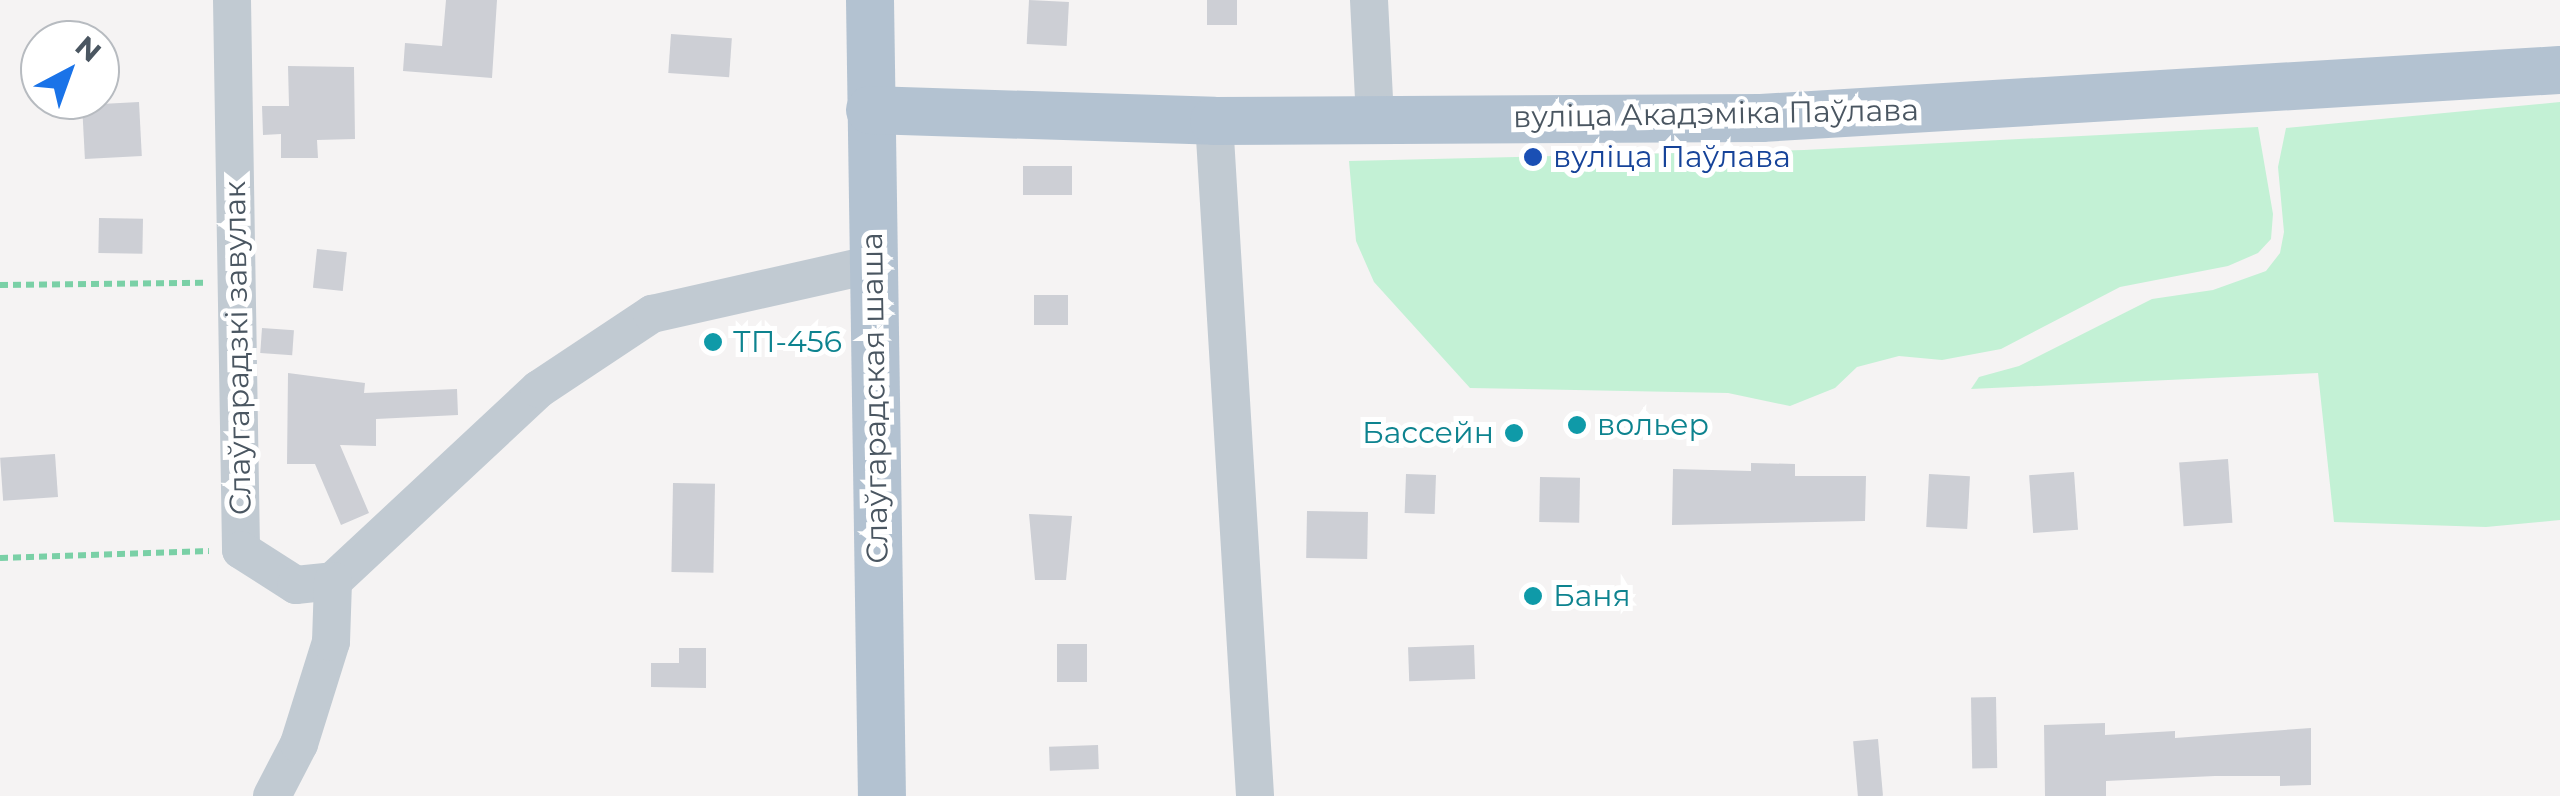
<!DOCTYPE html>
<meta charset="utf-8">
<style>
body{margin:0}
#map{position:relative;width:2560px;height:796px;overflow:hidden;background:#f5f3f3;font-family:Montserrat,sans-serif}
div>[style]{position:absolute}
.green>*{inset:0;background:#c3f1d5}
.building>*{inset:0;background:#cdcfd5;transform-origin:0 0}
.path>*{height:6px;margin-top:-3px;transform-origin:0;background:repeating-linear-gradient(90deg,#7ad0a6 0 8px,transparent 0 13px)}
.minor>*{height:38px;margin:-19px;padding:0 19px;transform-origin:19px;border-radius:19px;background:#c1cad2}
.major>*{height:48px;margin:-24px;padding:0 24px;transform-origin:24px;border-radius:24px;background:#b3c2d1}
.dots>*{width:28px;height:28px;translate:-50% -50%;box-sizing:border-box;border:5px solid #fff;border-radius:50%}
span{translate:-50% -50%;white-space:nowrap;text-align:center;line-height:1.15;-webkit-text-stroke:10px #fff;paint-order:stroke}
.street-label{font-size:30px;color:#4a5661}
.transit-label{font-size:30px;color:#164399}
.left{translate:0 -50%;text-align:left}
.culture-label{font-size:30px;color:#0d838f}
.right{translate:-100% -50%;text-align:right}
.north{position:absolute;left:20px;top:20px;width:100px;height:100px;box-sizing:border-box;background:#fff;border:2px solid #b7bbc0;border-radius:50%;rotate:41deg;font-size:28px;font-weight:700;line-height:40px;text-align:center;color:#4a5661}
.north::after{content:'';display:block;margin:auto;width:35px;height:45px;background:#1a73e8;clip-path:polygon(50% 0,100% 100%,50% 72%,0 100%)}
</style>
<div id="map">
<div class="green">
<div style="clip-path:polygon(2560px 102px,2560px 520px,2486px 527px,2334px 522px,2318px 373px,1971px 389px,1979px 377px,2019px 366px,2152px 299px,2213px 290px,2266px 271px,2280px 253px,2284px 232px,2278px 167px,2286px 128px)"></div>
<div style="clip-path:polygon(2258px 127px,2273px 214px,2271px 239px,2258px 253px,2228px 266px,2120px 287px,2001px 349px,1942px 360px,1899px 356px,1857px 367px,1835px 388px,1790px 406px,1728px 393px,1470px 388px,1374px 282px,1356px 241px,1349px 161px,1804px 150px)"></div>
</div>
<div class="building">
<div style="clip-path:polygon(446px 0,497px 0,492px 78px,403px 71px,405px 43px,442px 46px)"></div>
<div style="left:1029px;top:0;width:40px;height:44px;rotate:3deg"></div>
<div style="left:1207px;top:0;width:30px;height:25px"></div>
<div style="left:671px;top:34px;width:61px;height:39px;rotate:4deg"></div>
<div style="clip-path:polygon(288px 66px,354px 67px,355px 139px,317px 140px,318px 158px,281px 158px,281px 134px,263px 135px,262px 106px,289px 106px)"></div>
<div style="left:139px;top:102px;width:54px;height:57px;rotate:87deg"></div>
<div style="left:1023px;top:166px;width:49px;height:29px"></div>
<div style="left:99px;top:218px;width:44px;height:35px;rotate:1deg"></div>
<div style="left:317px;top:249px;width:30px;height:39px;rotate:6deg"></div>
<div style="left:1068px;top:295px;width:30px;height:34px;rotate:90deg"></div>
<div style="left:262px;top:328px;width:32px;height:25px;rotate:4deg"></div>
<div style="clip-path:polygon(288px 373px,365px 383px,364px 393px,457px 389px,458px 415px,376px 419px,376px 446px,340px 445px,369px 513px,341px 525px,315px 464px,287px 464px)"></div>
<div style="left:55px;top:454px;width:43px;height:55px;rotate:86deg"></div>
<div style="left:2228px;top:459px;width:64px;height:49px;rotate:86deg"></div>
<div style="clip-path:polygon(1751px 463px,1795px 464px,1795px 476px,1866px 476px,1865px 521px,1672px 525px,1673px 469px,1751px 471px)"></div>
<div style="left:2074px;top:472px;width:58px;height:45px;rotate:86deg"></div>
<div style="left:1406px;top:474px;width:30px;height:39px;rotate:2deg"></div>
<div style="left:1929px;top:474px;width:41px;height:53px;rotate:3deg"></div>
<div style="left:1540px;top:477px;width:40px;height:45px;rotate:1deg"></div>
<div style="left:673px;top:483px;width:42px;height:89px;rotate:1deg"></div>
<div style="left:1307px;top:511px;width:61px;height:47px;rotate:1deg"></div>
<div style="clip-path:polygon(1029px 514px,1072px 516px,1066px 580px,1035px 580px)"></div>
<div style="left:1057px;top:644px;width:30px;height:38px"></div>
<div style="left:1474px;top:645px;width:34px;height:66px;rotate:88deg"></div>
<div style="clip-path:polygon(679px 648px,706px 648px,706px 688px,651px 687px,651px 663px,679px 663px)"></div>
<div style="left:1996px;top:697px;width:71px;height:25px;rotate:89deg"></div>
<div style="clip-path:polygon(2105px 723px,2105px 735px,2175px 731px,2175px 738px,2311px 728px,2311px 785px,2280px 786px,2280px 776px,2215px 776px,2106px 781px,2106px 796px,2045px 796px,2044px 725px)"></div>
<div style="left:1878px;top:739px;width:57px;height:25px;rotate:85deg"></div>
<div style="left:1098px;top:745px;width:24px;height:49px;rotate:88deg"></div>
</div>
<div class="path">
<div style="left:0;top:285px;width:205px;rotate:-0.6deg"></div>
<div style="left:0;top:558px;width:209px;rotate:-1.9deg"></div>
</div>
<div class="minor">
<div style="left:232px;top:0;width:550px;rotate:89.06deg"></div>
<div style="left:241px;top:550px;width:65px;rotate:32.5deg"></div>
<div style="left:296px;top:585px;width:37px;rotate:-6deg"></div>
<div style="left:333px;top:581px;width:282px;rotate:-43deg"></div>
<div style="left:539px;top:389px;width:136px;rotate:-33.6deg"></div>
<div style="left:652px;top:314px;width:227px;rotate:-12.7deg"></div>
<div style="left:1369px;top:0;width:120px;rotate:87.1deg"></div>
<div style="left:1214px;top:121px;width:676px;rotate:86.52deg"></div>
<div style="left:272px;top:796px;width:59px;rotate:-62.6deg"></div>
<div style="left:299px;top:744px;width:107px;rotate:-72.6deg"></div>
<div style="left:331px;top:642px;width:61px;rotate:-88.1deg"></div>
</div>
<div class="major">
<div style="left:870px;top:0;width:796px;rotate:89.14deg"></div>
<div style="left:870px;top:110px;width:344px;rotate:1.8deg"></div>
<div style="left:1214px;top:121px;width:547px;rotate:-0.31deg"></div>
<div style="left:1761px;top:118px;width:800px;rotate:-3.44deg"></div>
</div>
<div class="dots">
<div style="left:1533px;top:157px;background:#1a4fb4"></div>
<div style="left:713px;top:342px;background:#0f9aa8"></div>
<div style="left:1577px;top:425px;background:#0f9aa8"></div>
<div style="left:1514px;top:433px;background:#0f9aa8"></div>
<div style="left:1533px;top:596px;background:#0f9aa8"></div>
</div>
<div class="street-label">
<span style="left:1716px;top:114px;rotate:-1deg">вуліца Акадэміка Паўлава</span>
<span style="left:238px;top:348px;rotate:-91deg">Слаўгарадзкі завулак</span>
<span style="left:875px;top:398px;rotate:-91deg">Слаўгарадская шаша</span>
</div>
<div class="transit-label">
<span class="left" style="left:1553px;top:157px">вуліца Паўлава</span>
</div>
<div class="culture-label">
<span class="left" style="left:733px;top:342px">ТП-456</span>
<span class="left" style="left:1597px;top:425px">вольер</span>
<span class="right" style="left:1494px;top:433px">Бассейн</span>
<span class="left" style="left:1553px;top:596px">Баня</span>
</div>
<div class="north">N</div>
</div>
